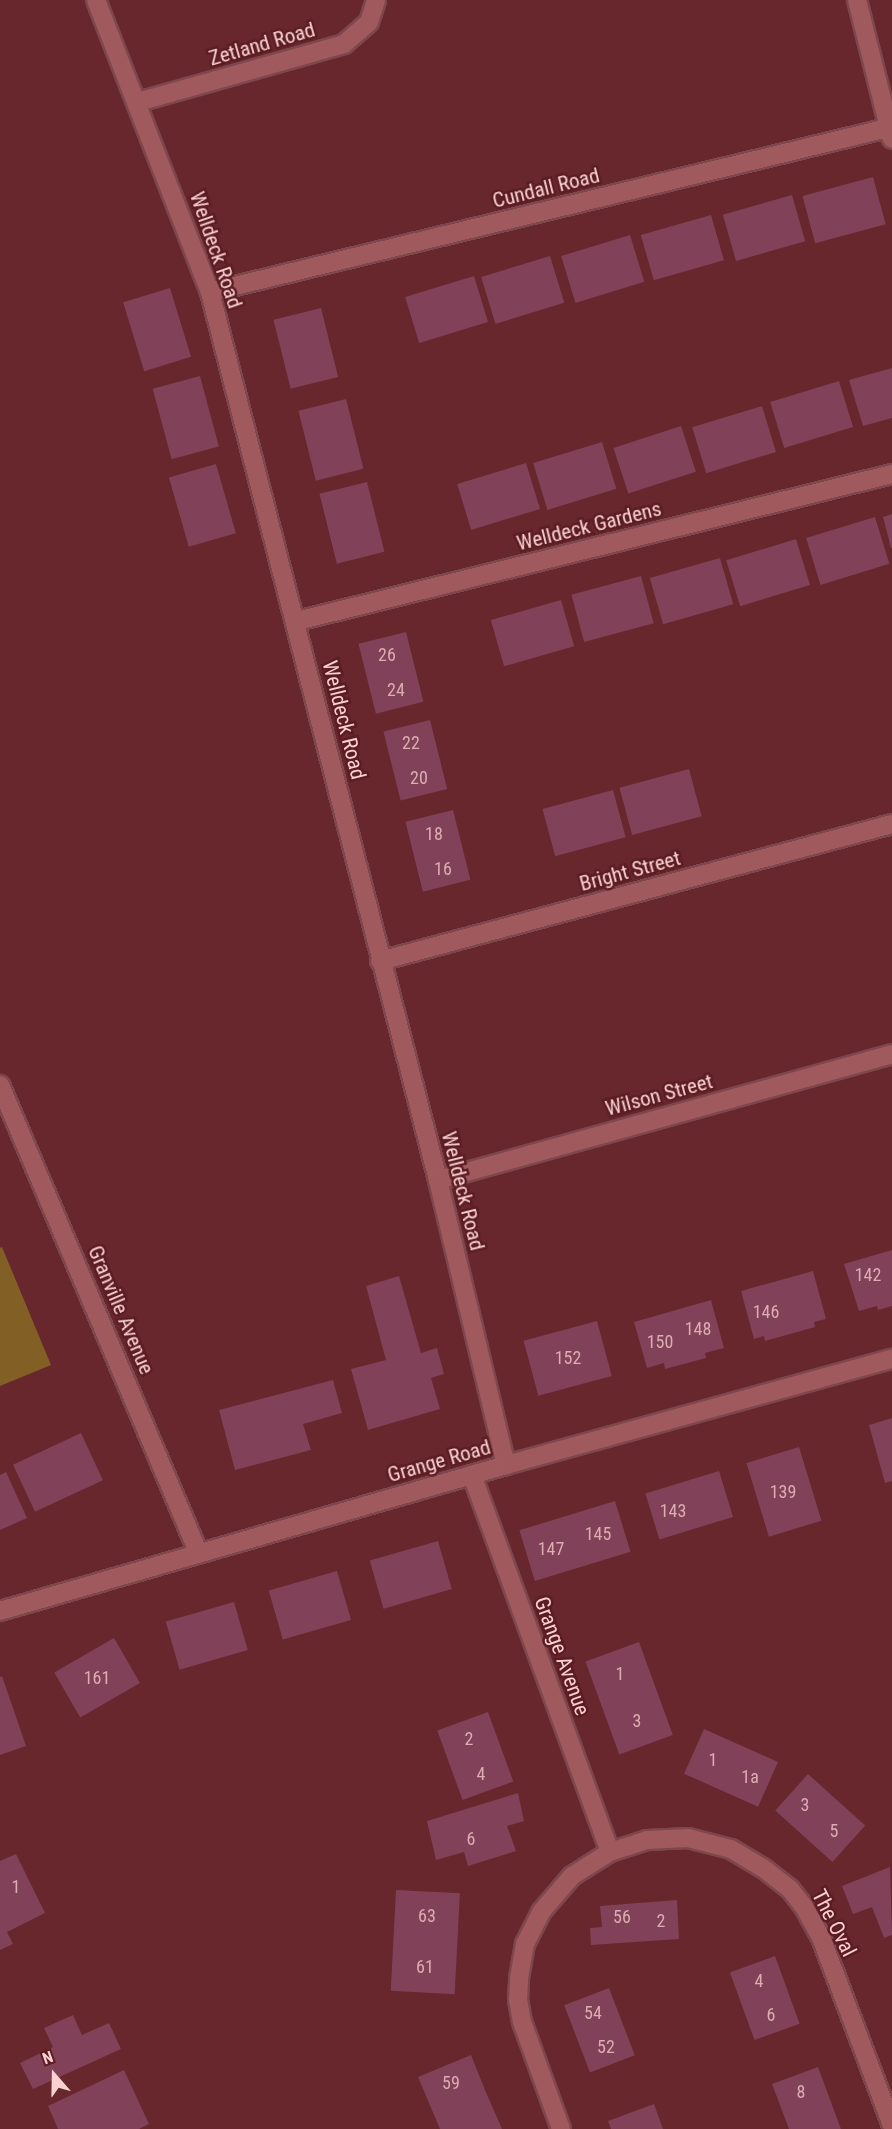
<!DOCTYPE html>
<style>
body{margin:0}
#map{position:relative;width:892px;height:2129px;overflow:hidden;background:#67272c;font-family:"Roboto Condensed",sans-serif}
div>[style]{position:absolute}
.green>*{inset:0;background:#826025}
.building>*{inset:0;background:#814158;transform-origin:0 0}
.roads{filter:drop-shadow(2px 0 #7e464d) drop-shadow(-2px 0 #7e464d) drop-shadow(0 2px #7e464d) drop-shadow(0 -2px #7e464d)}
.street>*{height:18px;margin:-9px;padding:0 9px;transform-origin:9px;border-radius:9px;background:#a05a5d}
.secondary>*{height:18px;margin:-9px;padding:0 9px;transform-origin:9px;border-radius:9px;background:#a05a5d}
span{translate:-50% -50%;white-space:nowrap;text-align:center;line-height:1.15;-webkit-text-stroke:5px #5b1c22;paint-order:stroke}
.number-label{font-size:18px;color:#dcadb3}
.number-label span{-webkit-text-stroke-width:0}
.street-label{font-size:21px;color:#fad1d1}
.north{position:absolute;left:24px;top:2045px;width:60px;height:60px;-webkit-text-stroke:4px #5b1c22;paint-order:stroke;rotate:340deg;font-size:16px;font-weight:700;line-height:24px;text-align:center;color:#fad1d1}
.north::after{content:'';display:block;margin:auto;width:21px;height:27px;background:#fad1d1;clip-path:polygon(50% 0,100% 100%,50% 72%,0 100%)}
</style>
<div id="map">
<div class="green">
<i style="clip-path:polygon(2px 1247px,51px 1365px,0 1386px,0 1248px)"></i>
</div>
<div class="building">
<i style="left:873px;top:177px;width:49px;height:73px;rotate:75deg"></i>
<i style="left:792px;top:195px;width:48px;height:72px;rotate:74deg"></i>
<i style="left:711px;top:215px;width:47px;height:73px;rotate:74deg"></i>
<i style="left:630px;top:235px;width:49px;height:72px;rotate:73deg"></i>
<i style="left:550px;top:256px;width:49px;height:72px;rotate:73deg"></i>
<i style="left:474px;top:276px;width:48px;height:72px;rotate:73deg"></i>
<i style="left:170px;top:288px;width:72px;height:49px;rotate:73deg"></i>
<i style="left:321px;top:308px;width:71px;height:49px;rotate:76deg"></i>
<i style="clip-path:polygon(892px 368px,892px 418px,863px 426px,849px 380px)"></i>
<i style="left:200px;top:376px;width:73px;height:49px;rotate:75deg"></i>
<i style="left:839px;top:381px;width:48px;height:72px;rotate:73deg"></i>
<i style="left:346px;top:399px;width:72px;height:49px;rotate:76deg"></i>
<i style="left:762px;top:406px;width:48px;height:73px;rotate:73deg"></i>
<i style="left:681px;top:426px;width:48px;height:71px;rotate:72deg"></i>
<i style="left:602px;top:442px;width:49px;height:72px;rotate:73deg"></i>
<i style="left:526px;top:463px;width:48px;height:72px;rotate:73deg"></i>
<i style="left:216px;top:464px;width:72px;height:49px;rotate:74deg"></i>
<i style="left:367px;top:482px;width:72px;height:49px;rotate:76deg"></i>
<i style="clip-path:polygon(892px 514px,892px 548px,891px 548px,883px 517px)"></i>
<i style="left:875px;top:517px;width:49px;height:72px;rotate:73deg"></i>
<i style="left:796px;top:539px;width:48px;height:73px;rotate:73deg"></i>
<i style="left:720px;top:558px;width:48px;height:73px;rotate:74deg"></i>
<i style="left:641px;top:576px;width:49px;height:72px;rotate:75deg"></i>
<i style="left:561px;top:600px;width:48px;height:73px;rotate:74deg"></i>
<i style="left:406px;top:632px;width:72px;height:49px;rotate:76deg"></i>
<i style="left:430px;top:720px;width:71px;height:48px;rotate:76deg"></i>
<i style="left:689px;top:769px;width:49px;height:72px;rotate:75deg"></i>
<i style="left:613px;top:790px;width:49px;height:73px;rotate:75deg"></i>
<i style="left:453px;top:810px;width:72px;height:49px;rotate:76deg"></i>
<i style="clip-path:polygon(892px 1250px,892px 1306px,878px 1310px,877px 1306px,859px 1311px,844px 1264px)"></i>
<i style="clip-path:polygon(813px 1271px,826px 1319px,814px 1322px,815px 1327px,765px 1341px,764px 1336px,754px 1339px,741px 1291px)"></i>
<i style="clip-path:polygon(399px 1276px,421px 1353px,437px 1348px,444px 1374px,431px 1378px,440px 1409px,368px 1430px,351px 1369px,386px 1360px,366px 1286px)"></i>
<i style="clip-path:polygon(711px 1300px,724px 1348px,705px 1353px,706px 1358px,665px 1369px,664px 1363px,647px 1368px,634px 1322px)"></i>
<i style="left:597px;top:1321px;width:57px;height:76px;rotate:75deg"></i>
<i style="clip-path:polygon(333px 1380px,342px 1413px,303px 1424px,311px 1450px,235px 1470px,219px 1410px)"></i>
<i style="clip-path:polygon(892px 1418px,892px 1481px,885px 1483px,869px 1425px)"></i>
<i style="left:81px;top:1433px;width:52px;height:75px;rotate:65deg"></i>
<i style="left:799px;top:1447px;width:77px;height:55px;rotate:73deg"></i>
<i style="left:719px;top:1471px;width:48px;height:77px;rotate:73deg"></i>
<i style="clip-path:polygon(6px 1472px,27px 1518px,0 1530px,0 1475px)"></i>
<i style="left:615px;top:1501px;width:53px;height:100px;rotate:73deg"></i>
<i style="left:438px;top:1541px;width:50px;height:71px;rotate:74deg"></i>
<i style="left:337px;top:1571px;width:51px;height:71px;rotate:74deg"></i>
<i style="left:234px;top:1602px;width:50px;height:71px;rotate:74deg"></i>
<i style="left:114px;top:1638px;width:52px;height:69px;rotate:60deg"></i>
<i style="left:639px;top:1642px;width:99px;height:57px;rotate:70deg"></i>
<i style="clip-path:polygon(2px 1676px,26px 1746px,0 1755px,0 1677px)"></i>
<i style="left:488px;top:1712px;width:74px;height:54px;rotate:70deg"></i>
<i style="left:704px;top:1729px;width:81px;height:49px;rotate:24deg"></i>
<i style="left:808px;top:1774px;width:77px;height:49px;rotate:42deg"></i>
<i style="clip-path:polygon(518px 1793px,524px 1821px,507px 1826px,516px 1851px,468px 1866px,464px 1852px,436px 1860px,427px 1821px)"></i>
<i style="clip-path:polygon(16px 1854px,45px 1913px,7px 1932px,13px 1944px,0 1950px,0 1861px)"></i>
<i style="clip-path:polygon(890px 1867px,892px 1935px,884px 1938px,872px 1907px,853px 1914px,842px 1886px)"></i>
<i style="left:396px;top:1890px;width:64px;height:101px;rotate:3deg"></i>
<i style="clip-path:polygon(677px 1900px,679px 1939px,591px 1945px,590px 1928px,602px 1927px,600px 1906px)"></i>
<i style="left:775px;top:1956px;width:72px;height:48px;rotate:70deg"></i>
<i style="left:609px;top:1988px;width:72px;height:48px;rotate:69deg"></i>
<i style="clip-path:polygon(73px 2015px,82px 2035px,109px 2023px,121px 2049px,33px 2089px,20px 2063px,53px 2047px,44px 2028px)"></i>
<i style="clip-path:polygon(471px 2055px,485px 2090px,502px 2129px,440px 2129px,418px 2077px)"></i>
<i style="clip-path:polygon(818px 2067px,841px 2129px,789px 2129px,772px 2084px)"></i>
<i style="clip-path:polygon(124px 2070px,149px 2124px,139px 2129px,58px 2129px,48px 2106px)"></i>
<i style="clip-path:polygon(654px 2104px,663px 2129px,611px 2129px,608px 2121px)"></i>
</div>
<div class="roads">
<div class="street">
<i style="left:96px;top:0;width:313px;rotate:68.7deg"></i>
<i style="left:210px;top:292px;width:917px;rotate:75.6deg"></i>
<i style="left:438px;top:1180px;width:293px;rotate:76.6deg"></i>
<i style="left:857px;top:0;width:143px;rotate:75.9deg"></i>
<i style="left:138px;top:102px;width:214px;rotate:-15.7deg"></i>
<i style="left:344px;top:44px;width:33px;rotate:-41deg"></i>
<i style="left:369px;top:22px;width:23px;rotate:-72deg"></i>
<i style="left:210px;top:292px;width:702px;rotate:-13.6deg"></i>
<i style="left:297px;top:621px;width:613px;rotate:-13.88deg"></i>
<i style="left:380px;top:961px;width:530px;rotate:-14.98deg"></i>
<i style="left:0;top:1085px;width:509px;rotate:67.01deg"></i>
<i style="left:438px;top:1180px;width:471px;rotate:-15.5deg"></i>
<i style="left:472px;top:1475px;width:401px;rotate:69.9deg"></i>
<i style="left:561px;top:2129px;width:114px;rotate:-110deg"></i>
<i style="left:522px;top:2022px;width:22px;rotate:-100deg"></i>
<i style="left:518px;top:2000px;width:22px;rotate:-87deg"></i>
<i style="left:519px;top:1978px;width:35px;rotate:-80deg"></i>
<i style="left:525px;top:1944px;width:36px;rotate:-63deg"></i>
<i style="left:541px;top:1912px;width:48px;rotate:-49.3deg"></i>
<i style="left:572px;top:1876px;width:45px;rotate:-32.3deg"></i>
<i style="left:610px;top:1852px;width:39px;rotate:-18deg"></i>
<i style="left:647px;top:1840px;width:41px;rotate:-2.8deg"></i>
<i style="left:688px;top:1838px;width:44px;rotate:14.3deg"></i>
<i style="left:731px;top:1849px;width:37px;rotate:31deg"></i>
<i style="left:763px;top:1868px;width:34px;rotate:38deg"></i>
<i style="left:790px;top:1889px;width:23px;rotate:52deg"></i>
<i style="left:804px;top:1907px;width:38px;rotate:61deg"></i>
<i style="left:822px;top:1940px;width:198px;rotate:69.3deg"></i>
</div>
<div class="secondary">
<i style="left:0;top:1611px;width:527px;rotate:-16.09deg"></i>
<i style="left:506px;top:1465px;width:400px;rotate:-15.4deg"></i>
</div>
</div>
<div class="number-label">
<span style="left:387px;top:655px">26</span>
<span style="left:396px;top:690px">24</span>
<span style="left:411px;top:743px">22</span>
<span style="left:419px;top:778px">20</span>
<span style="left:434px;top:834px">18</span>
<span style="left:443px;top:869px">16</span>
<span style="left:868px;top:1275px">142</span>
<span style="left:766px;top:1312px">146</span>
<span style="left:698px;top:1329px">148</span>
<span style="left:660px;top:1342px">150</span>
<span style="left:568px;top:1358px">152</span>
<span style="left:783px;top:1492px">139</span>
<span style="left:673px;top:1511px">143</span>
<span style="left:598px;top:1534px">145</span>
<span style="left:551px;top:1549px">147</span>
<span style="left:620px;top:1674px">1</span>
<span style="left:97px;top:1678px">161</span>
<span style="left:637px;top:1721px">3</span>
<span style="left:469px;top:1739px">2</span>
<span style="left:713px;top:1760px">1</span>
<span style="left:481px;top:1774px">4</span>
<span style="left:750px;top:1777px">1a</span>
<span style="left:805px;top:1805px">3</span>
<span style="left:834px;top:1831px">5</span>
<span style="left:471px;top:1839px">6</span>
<span style="left:16px;top:1887px">1</span>
<span style="left:427px;top:1916px">63</span>
<span style="left:622px;top:1917px">56</span>
<span style="left:661px;top:1921px">2</span>
<span style="left:425px;top:1967px">61</span>
<span style="left:759px;top:1981px">4</span>
<span style="left:593px;top:2013px">54</span>
<span style="left:771px;top:2015px">6</span>
<span style="left:606px;top:2047px">52</span>
<span style="left:451px;top:2083px">59</span>
<span style="left:801px;top:2092px">8</span>
</div>
<div class="street-label">
<span style="left:262px;top:44px;rotate:-16deg">Zetland Road</span>
<span style="left:546px;top:188px;rotate:-14deg">Cundall Road</span>
<span style="left:216px;top:250px;rotate:71deg">Welldeck Road</span>
<span style="left:589px;top:526px;rotate:-14deg">Welldeck Gardens</span>
<span style="left:344px;top:720px;rotate:76deg">Welldeck Road</span>
<span style="left:630px;top:871px;rotate:-15deg">Bright Street</span>
<span style="left:659px;top:1095px;rotate:-15deg">Wilson Street</span>
<span style="left:463px;top:1191px;rotate:76deg">Welldeck Road</span>
<span style="left:121px;top:1310px;rotate:67deg">Granville Avenue</span>
<span style="left:439px;top:1461px;rotate:-16deg">Grange Road</span>
<span style="left:562px;top:1656px;rotate:70deg">Grange Avenue</span>
<span style="left:834px;top:1923px;rotate:63deg">The Oval</span>
</div>
<div class="north">N</div>
</div>
